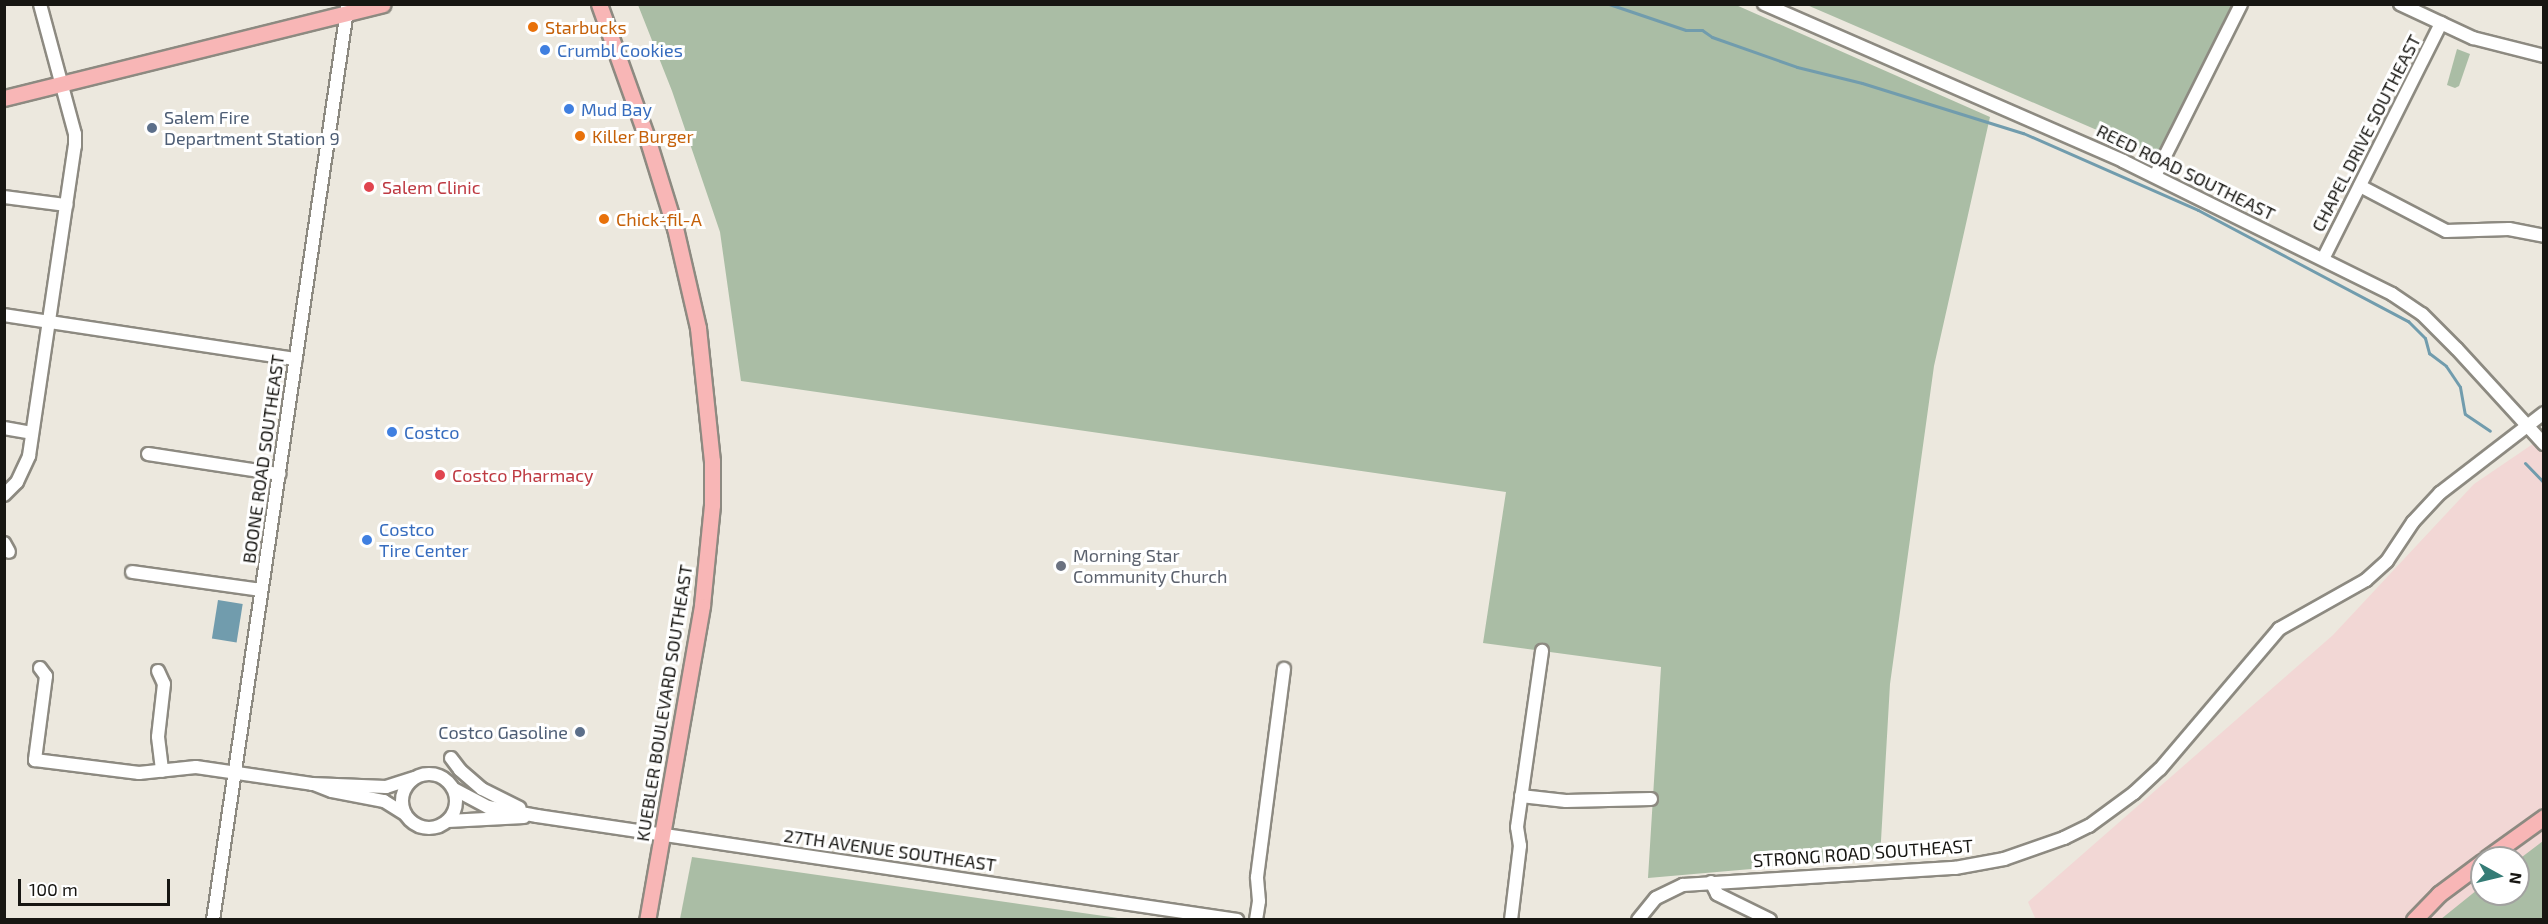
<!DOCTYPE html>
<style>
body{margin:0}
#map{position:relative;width:2548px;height:924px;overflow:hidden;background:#ece8de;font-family:"Exo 2",sans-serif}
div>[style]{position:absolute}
.industrial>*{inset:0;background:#f2d7d5}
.green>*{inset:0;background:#aabda5}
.water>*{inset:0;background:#719cad;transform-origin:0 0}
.stream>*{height:3px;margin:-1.5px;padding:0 1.5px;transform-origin:1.5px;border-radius:1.5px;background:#719cad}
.roads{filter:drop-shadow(2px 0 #8d8a81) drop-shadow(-2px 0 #8d8a81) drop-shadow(0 2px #8d8a81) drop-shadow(0 -2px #8d8a81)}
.minor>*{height:12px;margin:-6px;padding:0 6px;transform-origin:6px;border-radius:6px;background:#fff}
.minor>.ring{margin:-6px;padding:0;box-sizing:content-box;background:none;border:12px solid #fff;border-radius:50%}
.major>*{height:15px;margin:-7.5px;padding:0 7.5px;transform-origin:7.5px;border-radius:7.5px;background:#f8b6b6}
.dots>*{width:16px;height:16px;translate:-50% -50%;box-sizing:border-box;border:3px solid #fff;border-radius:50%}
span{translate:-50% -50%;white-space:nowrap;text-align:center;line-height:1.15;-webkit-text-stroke:6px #fff;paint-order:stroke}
.food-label{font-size:18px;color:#c56008}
.left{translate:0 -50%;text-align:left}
.shop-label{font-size:18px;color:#366cbe}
.service-label{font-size:18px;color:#4e5e75}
.right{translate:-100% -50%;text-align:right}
.street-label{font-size:18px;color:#171612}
.health-label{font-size:18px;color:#be3a42}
.worship-label{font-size:18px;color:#5b616d}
.frame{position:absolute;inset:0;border:6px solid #171612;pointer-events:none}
.north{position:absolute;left:2470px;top:846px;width:60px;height:60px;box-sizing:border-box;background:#fff;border:2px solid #a2a2a0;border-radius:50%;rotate:98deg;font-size:16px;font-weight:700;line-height:24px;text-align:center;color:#171612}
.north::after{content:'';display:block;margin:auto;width:21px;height:27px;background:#357c76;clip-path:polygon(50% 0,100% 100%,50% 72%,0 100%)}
.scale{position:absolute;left:18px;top:879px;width:152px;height:27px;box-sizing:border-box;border:3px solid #171612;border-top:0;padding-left:8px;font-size:18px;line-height:21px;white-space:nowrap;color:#171612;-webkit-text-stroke:4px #fff;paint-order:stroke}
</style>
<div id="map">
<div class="industrial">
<i style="clip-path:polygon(evenodd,2543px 437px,2543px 919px,2036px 920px,2028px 902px,2333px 635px,2474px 484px,2543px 437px,2482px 858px,2518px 858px,2518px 894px,2482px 894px,2482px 858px)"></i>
</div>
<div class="green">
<i style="clip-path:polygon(638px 5px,1736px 5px,1990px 117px,1934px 366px,1890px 684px,1880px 858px,1648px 878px,1661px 667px,1483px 643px,1506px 492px,741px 381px,720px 232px,672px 91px)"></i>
<i style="clip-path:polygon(1807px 5px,2239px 5px,2157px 156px)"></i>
<i style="clip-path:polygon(2457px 49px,2470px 54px,2459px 86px,2455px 88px,2447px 85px)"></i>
<i style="clip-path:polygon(2543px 841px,2543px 919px,2441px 919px,2482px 886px,2482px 894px,2518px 894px,2518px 860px)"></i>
<i style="clip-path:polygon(692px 857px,1125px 919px,680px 919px)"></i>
</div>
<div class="water">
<i style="left:218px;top:600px;width:25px;height:39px;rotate:9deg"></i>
</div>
<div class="stream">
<i style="left:1609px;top:4px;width:81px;rotate:18.7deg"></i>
<i style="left:1686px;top:30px;width:16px"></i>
<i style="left:1702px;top:30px;width:12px;rotate:35deg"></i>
<i style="left:1712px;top:37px;width:90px;rotate:19.4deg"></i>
<i style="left:1797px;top:67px;width:67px;rotate:13.8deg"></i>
<i style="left:1862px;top:83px;width:169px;rotate:17.3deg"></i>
<i style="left:2023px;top:133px;width:191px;rotate:23.7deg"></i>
<i style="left:2198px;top:210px;width:238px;rotate:27.9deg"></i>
<i style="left:2408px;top:321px;width:24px;rotate:45deg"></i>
<i style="left:2425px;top:338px;width:16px;rotate:75deg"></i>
<i style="left:2429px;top:353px;width:21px;rotate:37deg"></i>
<i style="left:2446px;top:366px;width:25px;rotate:56deg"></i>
<i style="left:2460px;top:387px;width:27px;rotate:80deg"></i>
<i style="left:2465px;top:414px;width:30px;rotate:34deg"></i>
<i style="left:2525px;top:463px;width:28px;rotate:46deg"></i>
</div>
<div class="roads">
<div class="minor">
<i style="left:1764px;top:4px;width:392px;rotate:23.6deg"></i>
<i style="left:2123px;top:161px;width:300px;rotate:26.3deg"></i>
<i style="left:2392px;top:294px;width:36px;rotate:34deg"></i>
<i style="left:2422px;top:314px;width:49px;rotate:45deg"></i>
<i style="left:2457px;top:349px;width:129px;rotate:47.5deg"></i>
<i style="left:2400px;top:4px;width:81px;rotate:25deg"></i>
<i style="left:2473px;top:38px;width:73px;rotate:14.2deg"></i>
<i style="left:2155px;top:176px;width:192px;rotate:-63.4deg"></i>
<i style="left:2360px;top:186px;width:97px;rotate:27.6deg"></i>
<i style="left:2446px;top:231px;width:63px;rotate:-1.8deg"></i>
<i style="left:2509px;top:229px;width:36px;rotate:11deg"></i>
<i style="left:4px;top:197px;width:63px;rotate:7.4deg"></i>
<i style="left:2323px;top:259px;width:264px;rotate:-63.4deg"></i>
<i style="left:4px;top:315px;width:295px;rotate:8.6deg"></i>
<i style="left:4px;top:428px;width:28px;rotate:10deg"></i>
<i style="left:148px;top:454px;width:133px;rotate:8.7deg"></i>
<i style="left:4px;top:495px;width:18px;rotate:-45deg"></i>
<i style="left:17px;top:482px;width:29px;rotate:-65deg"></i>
<i style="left:29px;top:456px;width:313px;rotate:-81.6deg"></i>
<i style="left:75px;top:146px;width:12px;rotate:-90deg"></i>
<i style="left:75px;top:134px;width:135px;rotate:-105.1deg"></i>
<i style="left:4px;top:543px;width:10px;rotate:61deg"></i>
<i style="left:132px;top:572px;width:130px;rotate:7.9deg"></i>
<i style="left:40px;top:668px;width:10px;rotate:53deg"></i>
<i style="left:46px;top:676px;width:85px;rotate:97.5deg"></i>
<i style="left:35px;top:760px;width:105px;rotate:7.1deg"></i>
<i style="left:139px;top:773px;width:57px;rotate:-6deg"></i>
<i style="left:196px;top:767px;width:117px;rotate:8.3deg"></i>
<i style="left:312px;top:784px;width:74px;rotate:2.3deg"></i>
<i style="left:386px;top:787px;width:28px;rotate:-18deg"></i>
<i style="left:158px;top:671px;width:14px;rotate:65deg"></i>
<i style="left:164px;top:684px;width:53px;rotate:96.5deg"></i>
<i style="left:158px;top:737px;width:34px;rotate:83deg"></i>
<i style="left:451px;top:758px;width:15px;rotate:53deg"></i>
<i style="left:460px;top:770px;width:29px;rotate:41deg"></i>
<i style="left:482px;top:789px;width:42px;rotate:26.6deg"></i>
<i class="ring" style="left:402px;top:774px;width:42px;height:42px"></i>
<i style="left:316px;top:785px;width:17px;rotate:21deg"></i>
<i style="left:332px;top:791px;width:53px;rotate:10.9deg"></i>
<i style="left:384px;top:801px;width:25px;rotate:32deg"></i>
<i style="left:454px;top:789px;width:38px;rotate:28deg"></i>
<i style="left:488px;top:807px;width:50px;rotate:10.4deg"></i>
<i style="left:537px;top:816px;width:708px;rotate:8.45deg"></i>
<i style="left:1521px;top:796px;width:45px;rotate:6.3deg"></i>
<i style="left:1566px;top:801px;width:85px;rotate:-1.3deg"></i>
<i style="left:448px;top:821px;width:76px;rotate:-3deg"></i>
<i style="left:1711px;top:882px;width:13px;rotate:63deg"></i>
<i style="left:1717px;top:894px;width:59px;rotate:26.1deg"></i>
<i style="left:213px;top:920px;width:926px;rotate:-81.62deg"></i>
<i style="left:1256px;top:920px;width:19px;rotate:-81deg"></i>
<i style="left:1259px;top:901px;width:24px;rotate:-95deg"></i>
<i style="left:1257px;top:877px;width:210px;rotate:-82.6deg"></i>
<i style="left:1511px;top:920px;width:75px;rotate:-83.1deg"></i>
<i style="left:1520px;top:846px;width:19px;rotate:-99deg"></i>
<i style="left:1517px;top:827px;width:178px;rotate:-81.9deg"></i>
<i style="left:1638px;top:920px;width:28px;rotate:-51deg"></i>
<i style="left:1656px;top:898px;width:30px;rotate:-26deg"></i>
<i style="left:1683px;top:885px;width:273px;rotate:-3.6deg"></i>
<i style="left:1955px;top:868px;width:50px;rotate:-10.4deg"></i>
<i style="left:2004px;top:859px;width:64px;rotate:-19.3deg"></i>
<i style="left:2064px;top:838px;width:28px;rotate:-26deg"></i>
<i style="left:2089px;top:826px;width:56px;rotate:-36.3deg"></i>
<i style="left:2134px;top:793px;width:35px;rotate:-43deg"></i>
<i style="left:2160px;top:769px;width:184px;rotate:-49.6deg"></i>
<i style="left:2279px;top:629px;width:100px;rotate:-29.4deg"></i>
<i style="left:2366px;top:580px;width:28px;rotate:-42deg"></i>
<i style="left:2387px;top:561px;width:47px;rotate:-56.3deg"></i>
<i style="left:2413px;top:522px;width:40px;rotate:-47deg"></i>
<i style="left:2440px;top:493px;width:131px;rotate:-37.6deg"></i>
</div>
<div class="major">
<i style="left:599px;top:4px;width:145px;rotate:70.3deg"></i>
<i style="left:648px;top:141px;width:91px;rotate:72.8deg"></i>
<i style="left:675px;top:228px;width:103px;rotate:77deg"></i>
<i style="left:698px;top:328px;width:134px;rotate:84deg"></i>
<i style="left:712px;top:461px;width:44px;rotate:90deg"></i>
<i style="left:712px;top:505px;width:101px;rotate:95.7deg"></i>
<i style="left:702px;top:606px;width:319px;rotate:99.9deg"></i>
<i style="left:4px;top:98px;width:390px;rotate:-13.9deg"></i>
<i style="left:2487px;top:858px;width:70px;rotate:-35.7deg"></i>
<i style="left:2414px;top:920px;width:36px;rotate:-46deg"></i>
<i style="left:2439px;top:894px;width:54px;rotate:-36.7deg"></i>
</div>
</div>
<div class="dots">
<i style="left:533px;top:27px;background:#e8710a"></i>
<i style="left:545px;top:50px;background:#3f7fe0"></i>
<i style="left:569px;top:109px;background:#3f7fe0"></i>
<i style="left:152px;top:128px;background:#5c6f8a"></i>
<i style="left:580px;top:136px;background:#e8710a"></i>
<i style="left:369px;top:187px;background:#e0444e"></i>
<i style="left:604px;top:219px;background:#e8710a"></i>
<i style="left:392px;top:432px;background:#3f7fe0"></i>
<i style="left:440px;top:475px;background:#e0444e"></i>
<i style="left:367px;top:540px;background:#3f7fe0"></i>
<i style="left:1061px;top:566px;background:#6b7280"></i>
<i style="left:580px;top:732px;background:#5c6f8a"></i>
</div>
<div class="food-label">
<span class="left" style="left:545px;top:27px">Starbucks</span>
<span class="left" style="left:592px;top:136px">Killer Burger</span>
<span class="left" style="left:616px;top:219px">Chick-fil-A</span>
</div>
<div class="shop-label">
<span class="left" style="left:557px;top:50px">Crumbl Cookies</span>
<span class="left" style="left:581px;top:109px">Mud Bay</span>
<span class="left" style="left:404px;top:432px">Costco</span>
<span class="left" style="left:379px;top:540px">Costco<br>Tire Center</span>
</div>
<div class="service-label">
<span class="left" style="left:164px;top:128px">Salem Fire<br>Department Station 9</span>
<span class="right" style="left:568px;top:732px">Costco Gasoline</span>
</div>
<div class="street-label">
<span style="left:2366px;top:133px;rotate:-63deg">CHAPEL DRIVE SOUTHEAST</span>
<span style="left:2186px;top:172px;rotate:26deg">REED ROAD SOUTHEAST</span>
<span style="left:263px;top:459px;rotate:-82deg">BOONE ROAD SOUTHEAST</span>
<span style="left:664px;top:703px;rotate:-81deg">KUEBLER BOULEVARD SOUTHEAST</span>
<span style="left:890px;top:850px;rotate:8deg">27TH AVENUE SOUTHEAST</span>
<span style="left:1863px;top:853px;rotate:-4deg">STRONG ROAD SOUTHEAST</span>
</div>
<div class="health-label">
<span class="left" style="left:382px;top:187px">Salem Clinic</span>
<span class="left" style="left:452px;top:475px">Costco Pharmacy</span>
</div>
<div class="worship-label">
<span class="left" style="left:1073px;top:566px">Morning Star<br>Community Church</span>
</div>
<div class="frame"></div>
<div class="north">N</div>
<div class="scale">100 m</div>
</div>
